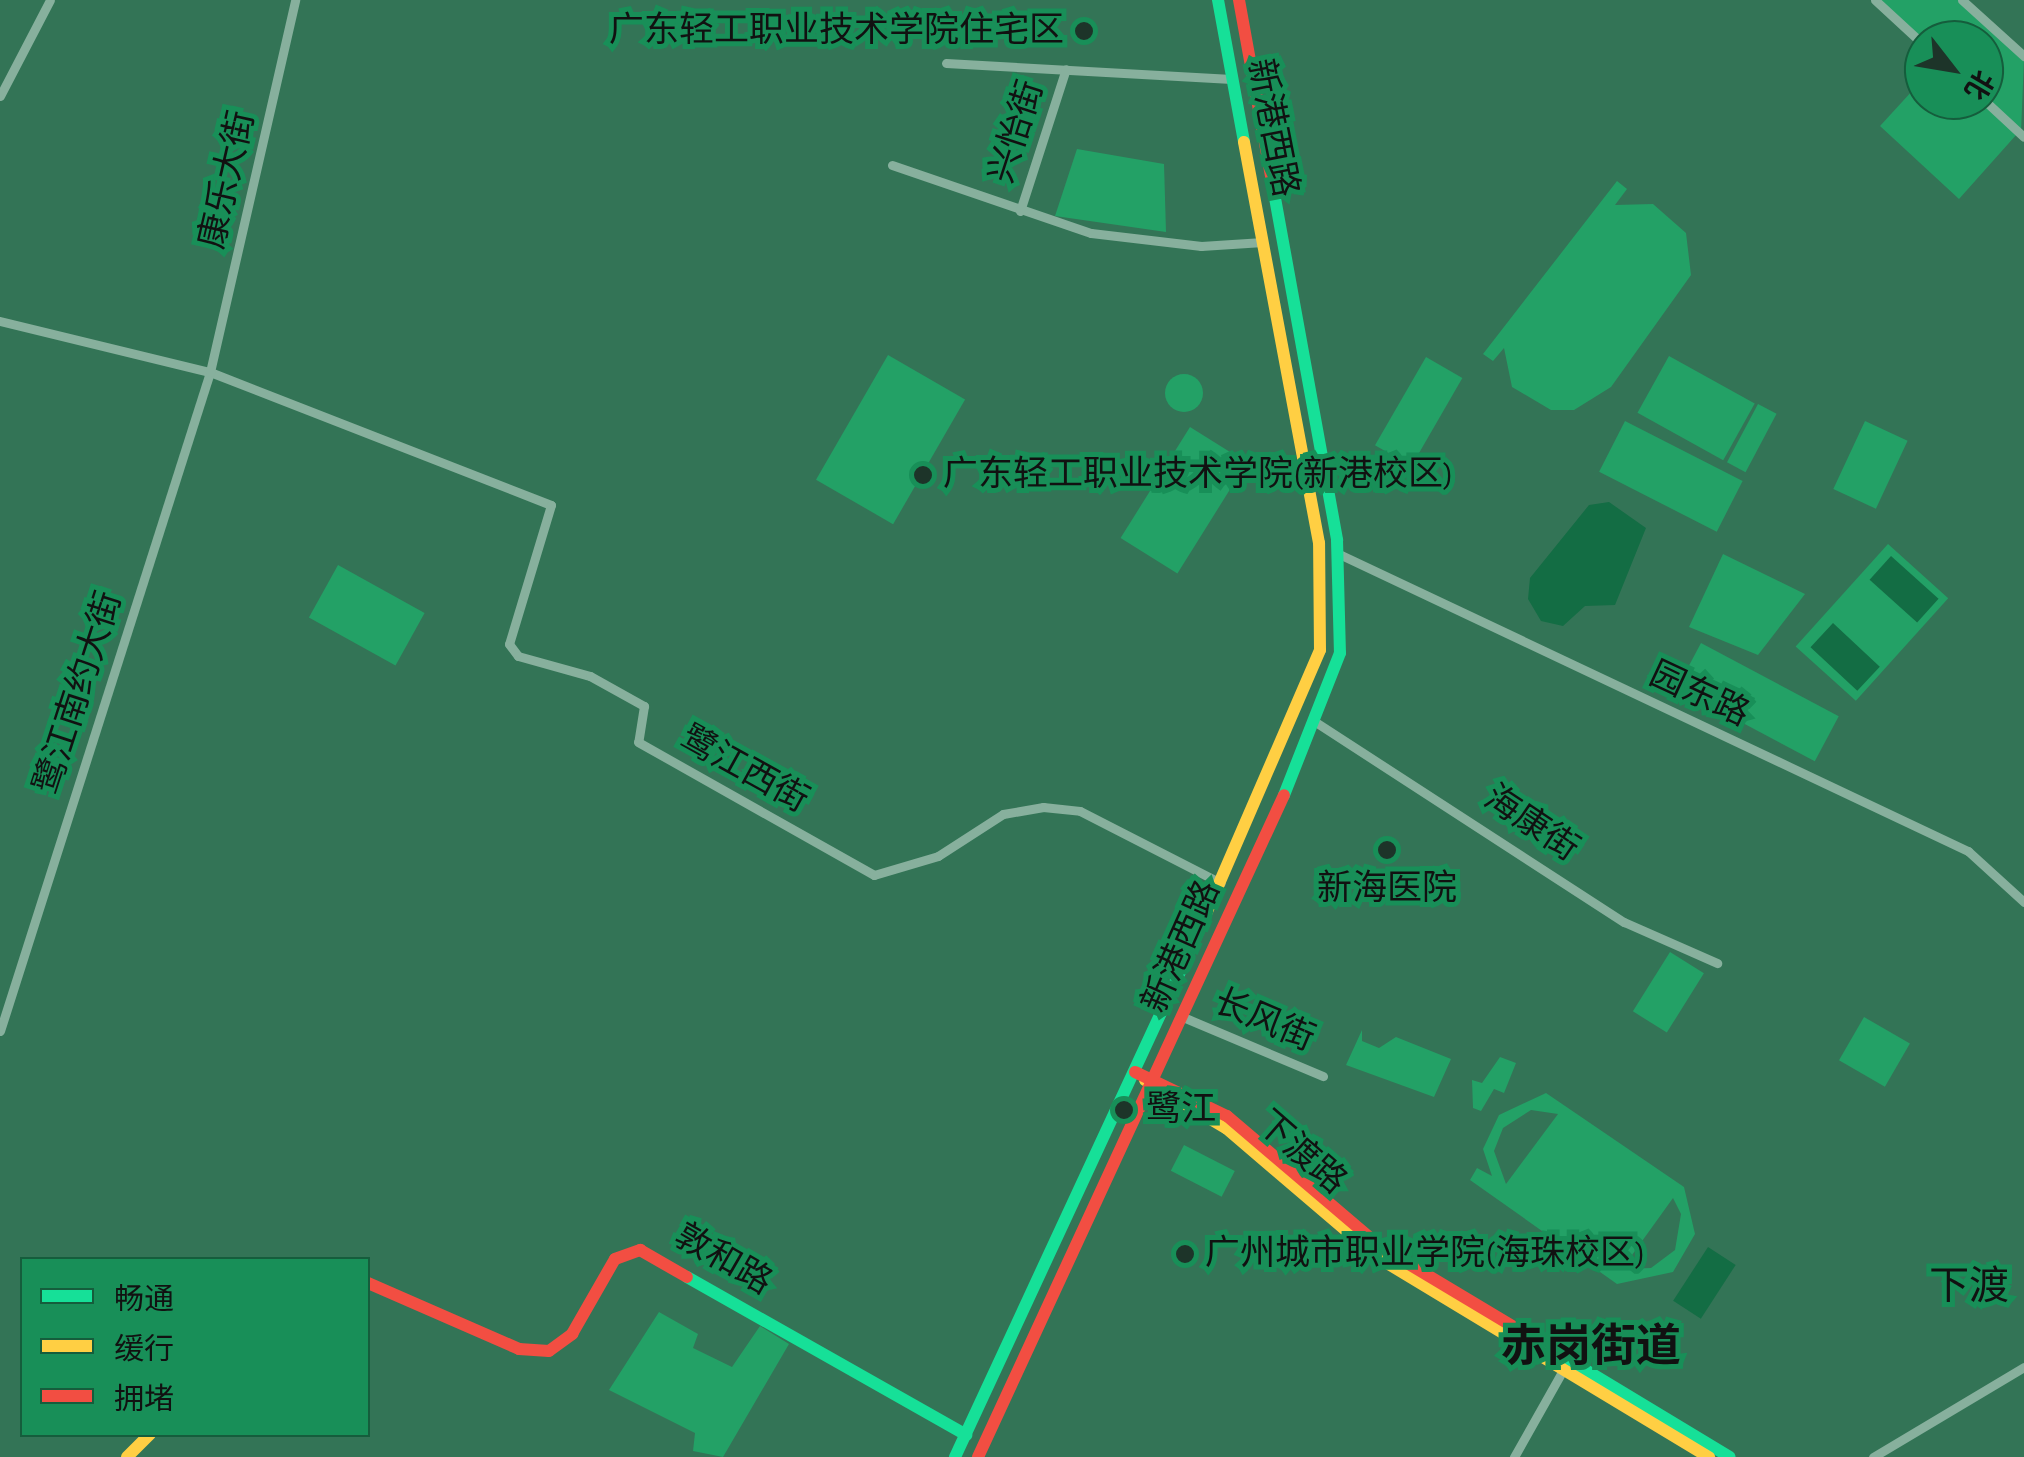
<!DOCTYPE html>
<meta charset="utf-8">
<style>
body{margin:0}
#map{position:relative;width:2024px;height:1457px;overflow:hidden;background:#337456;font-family:"Alegreya Sans","Noto Sans SC",sans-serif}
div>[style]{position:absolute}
.green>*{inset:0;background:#23a166;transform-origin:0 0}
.round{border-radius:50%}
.water>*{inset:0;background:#136d44;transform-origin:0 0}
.street>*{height:9px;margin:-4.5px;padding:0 4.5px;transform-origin:4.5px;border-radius:4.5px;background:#87b09d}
.fast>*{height:12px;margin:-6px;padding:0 6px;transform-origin:6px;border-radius:6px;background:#16e098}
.slow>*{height:12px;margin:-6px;padding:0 6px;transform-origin:6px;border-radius:6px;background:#ffcf43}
.jam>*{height:12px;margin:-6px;padding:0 6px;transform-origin:6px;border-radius:6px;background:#f24e42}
.dots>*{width:28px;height:28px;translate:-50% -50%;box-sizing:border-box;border:5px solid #188f58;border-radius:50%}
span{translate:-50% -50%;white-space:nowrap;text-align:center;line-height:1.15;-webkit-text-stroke:10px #188f58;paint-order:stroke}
.poi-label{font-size:35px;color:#111}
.right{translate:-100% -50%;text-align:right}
.left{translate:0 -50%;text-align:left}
.street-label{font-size:35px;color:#111}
.quarter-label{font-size:40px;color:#111}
.district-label{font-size:45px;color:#111;font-weight:700}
.legend{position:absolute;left:20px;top:1257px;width:350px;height:180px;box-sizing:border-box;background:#188f58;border:2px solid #155d3c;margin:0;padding:12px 18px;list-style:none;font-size:30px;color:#111}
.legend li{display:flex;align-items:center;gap:20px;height:50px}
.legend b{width:50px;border:2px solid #155d3c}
.north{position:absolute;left:1904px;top:20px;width:100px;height:100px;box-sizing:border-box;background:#188f58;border:2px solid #155d3c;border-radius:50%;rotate:121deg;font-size:28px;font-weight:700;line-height:40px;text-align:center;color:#111}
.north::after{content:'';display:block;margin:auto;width:35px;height:45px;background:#1d3429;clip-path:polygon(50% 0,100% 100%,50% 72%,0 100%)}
</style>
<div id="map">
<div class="green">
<i style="clip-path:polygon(1878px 0,1958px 0,2024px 59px,2021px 132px,1984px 98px,1984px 40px,1924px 40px)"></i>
<i style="clip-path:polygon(1924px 78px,1924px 100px,1979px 100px,2017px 134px,1959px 199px,1880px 126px)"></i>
<i style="clip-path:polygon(1077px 149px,1164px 164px,1166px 232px,1055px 216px)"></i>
<i style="clip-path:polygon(1617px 181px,1627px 189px,1615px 205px,1653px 204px,1686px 233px,1691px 275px,1611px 387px,1574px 410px,1551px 410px,1512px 387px,1504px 348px,1493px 361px,1483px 354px)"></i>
<i style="left:888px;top:355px;width:89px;height:144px;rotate:30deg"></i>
<i style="left:1669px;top:356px;width:98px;height:65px;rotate:29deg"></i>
<i style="left:1426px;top:357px;width:42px;height:102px;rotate:30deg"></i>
<i class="round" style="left:1165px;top:374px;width:38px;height:38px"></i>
<i style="left:1758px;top:404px;width:21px;height:66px;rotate:28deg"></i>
<i style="left:1625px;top:421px;width:132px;height:57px;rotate:27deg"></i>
<i style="left:1865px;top:421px;width:47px;height:75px;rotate:25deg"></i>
<i style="left:1190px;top:427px;width:67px;height:131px;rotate:32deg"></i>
<i style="left:1888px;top:544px;width:81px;height:138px;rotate:42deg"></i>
<i style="clip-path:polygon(1723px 554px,1805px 594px,1758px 655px,1689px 627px)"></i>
<i style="left:338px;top:565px;width:99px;height:60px;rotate:29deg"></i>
<i style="left:1701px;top:643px;width:156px;height:51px;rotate:28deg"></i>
<i style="left:1670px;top:952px;width:40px;height:70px;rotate:32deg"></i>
<i style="left:1864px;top:1017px;width:53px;height:50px;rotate:30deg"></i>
<i style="clip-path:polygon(1362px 1030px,1362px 1041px,1379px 1048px,1396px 1037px,1451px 1059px,1434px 1097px,1346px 1065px)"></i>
<i style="clip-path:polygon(1500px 1057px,1516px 1063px,1504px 1093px,1494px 1089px,1481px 1111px,1473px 1108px,1472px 1080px,1482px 1083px)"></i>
<i style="clip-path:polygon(evenodd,1546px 1093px,1684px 1187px,1695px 1234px,1673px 1272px,1617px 1284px,1470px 1180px,1477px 1168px,1492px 1176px,1483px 1149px,1499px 1115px,1546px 1093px,1531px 1110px,1558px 1114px,1506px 1184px,1494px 1151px,1503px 1128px,1531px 1110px,1546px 1093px,1673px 1198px,1681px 1214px,1675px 1250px,1651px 1268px,1622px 1269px,1673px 1198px)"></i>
<i style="left:1184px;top:1145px;width:57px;height:29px;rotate:27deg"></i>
<i style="clip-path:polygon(659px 1312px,698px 1334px,693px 1348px,732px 1367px,760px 1326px,789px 1344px,723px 1457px,693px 1451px,695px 1433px,609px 1390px)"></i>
</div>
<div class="water">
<i style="clip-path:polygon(1609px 502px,1646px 528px,1615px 605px,1585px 606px,1563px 626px,1541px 621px,1528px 599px,1530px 578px,1589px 505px)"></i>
<i style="left:1891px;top:556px;width:64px;height:32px;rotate:42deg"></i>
<i style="left:1833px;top:623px;width:64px;height:33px;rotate:43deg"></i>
<i style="left:1708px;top:1247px;width:33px;height:64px;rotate:33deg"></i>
</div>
<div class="street">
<i style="left:1875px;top:0;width:67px;rotate:42.6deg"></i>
<i style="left:1962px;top:0;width:84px;rotate:42.1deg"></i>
<i style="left:946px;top:63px;width:286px;rotate:3.2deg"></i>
<i style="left:0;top:96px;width:108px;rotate:-62.5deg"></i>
<i style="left:1984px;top:100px;width:54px;rotate:42.8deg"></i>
<i style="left:892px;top:165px;width:210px;rotate:18.9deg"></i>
<i style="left:1091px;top:233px;width:111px;rotate:6.7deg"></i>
<i style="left:1201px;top:246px;width:62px;rotate:-3.7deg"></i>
<i style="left:1020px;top:211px;width:149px;rotate:-72.1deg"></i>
<i style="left:0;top:321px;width:216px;rotate:13.7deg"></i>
<i style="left:210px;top:372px;width:366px;rotate:21.3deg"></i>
<i style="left:551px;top:505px;width:145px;rotate:106.8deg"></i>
<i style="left:509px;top:644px;width:15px;rotate:53deg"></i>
<i style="left:518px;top:656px;width:75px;rotate:15.5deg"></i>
<i style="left:590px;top:676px;width:62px;rotate:29.1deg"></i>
<i style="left:644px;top:706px;width:36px;rotate:99deg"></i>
<i style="left:638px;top:742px;width:271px;rotate:29.4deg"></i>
<i style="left:874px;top:875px;width:67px;rotate:-16.5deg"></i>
<i style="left:938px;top:856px;width:77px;rotate:-32.9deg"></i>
<i style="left:1003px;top:814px;width:41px;rotate:-9.9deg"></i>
<i style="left:1043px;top:807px;width:37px;rotate:6deg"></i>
<i style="left:1080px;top:811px;width:158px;rotate:27.1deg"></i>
<i style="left:1339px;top:554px;width:696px;rotate:25.28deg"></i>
<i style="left:1968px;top:851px;width:76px;rotate:42.3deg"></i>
<i style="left:1317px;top:723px;width:366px;rotate:33deg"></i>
<i style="left:1624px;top:922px;width:102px;rotate:23.8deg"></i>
<i style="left:1183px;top:1017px;width:152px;rotate:22.9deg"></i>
<i style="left:0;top:1031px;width:692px;rotate:-72.32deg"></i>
<i style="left:210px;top:372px;width:382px;rotate:-77.1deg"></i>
<i style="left:1514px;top:1457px;width:100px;rotate:-60.6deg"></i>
<i style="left:1873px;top:1457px;width:176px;rotate:-30.8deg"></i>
</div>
<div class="fast">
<i style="left:1218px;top:0;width:144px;rotate:79.6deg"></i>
<i style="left:1273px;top:187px;width:359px;rotate:79.7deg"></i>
<i style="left:1337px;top:540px;width:113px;rotate:88.5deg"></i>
<i style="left:1340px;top:653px;width:153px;rotate:111.5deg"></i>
<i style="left:687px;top:1277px;width:321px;rotate:29.5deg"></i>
<i style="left:1554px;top:1351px;width:205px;rotate:31.1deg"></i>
<i style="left:955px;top:1457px;width:563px;rotate:-65.12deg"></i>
</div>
<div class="slow">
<i style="left:1192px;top:946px;width:322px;rotate:-66.6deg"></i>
<i style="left:1320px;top:650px;width:107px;rotate:-90.5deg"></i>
<i style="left:1319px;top:543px;width:408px;rotate:-100.6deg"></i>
<i style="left:1145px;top:1080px;width:94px;rotate:30.7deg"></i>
<i style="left:1226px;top:1128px;width:199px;rotate:40.5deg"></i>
<i style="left:1377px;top:1257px;width:388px;rotate:31.1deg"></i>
<i style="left:127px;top:1457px;width:33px;rotate:-45deg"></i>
</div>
<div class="jam">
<i style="left:1239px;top:0;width:190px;rotate:79.7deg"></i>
<i style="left:1135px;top:1072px;width:102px;rotate:25.6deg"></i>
<i style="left:1227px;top:1116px;width:204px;rotate:40.4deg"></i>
<i style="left:1382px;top:1248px;width:200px;rotate:30.9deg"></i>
<i style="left:368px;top:1283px;width:165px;rotate:23.6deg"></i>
<i style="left:519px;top:1349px;width:30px;rotate:4deg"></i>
<i style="left:549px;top:1351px;width:29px;rotate:-36deg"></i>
<i style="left:572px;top:1334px;width:86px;rotate:-60.2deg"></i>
<i style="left:615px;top:1259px;width:27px;rotate:-20deg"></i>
<i style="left:640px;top:1250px;width:54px;rotate:29.9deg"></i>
<i style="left:978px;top:1457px;width:729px;rotate:-65.19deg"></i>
</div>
<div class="dots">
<i style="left:1084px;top:31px;background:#1d3429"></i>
<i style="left:923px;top:475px;background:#1d3429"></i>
<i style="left:1387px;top:850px;background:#1d3429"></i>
<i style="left:1124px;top:1110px;background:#1d3429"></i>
<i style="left:1185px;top:1254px;background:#1d3429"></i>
</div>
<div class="poi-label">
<span class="right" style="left:1064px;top:31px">广东轻工职业技术学院住宅区</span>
<span class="left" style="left:943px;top:475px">广东轻工职业技术学院(新港校区)</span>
<span style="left:1387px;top:889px">新海医院</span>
<span class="left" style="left:1146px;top:1110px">鹭江</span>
<span class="left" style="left:1205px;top:1254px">广州城市职业学院(海珠校区)</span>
</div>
<div class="street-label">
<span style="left:1272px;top:128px;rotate:79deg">新港西路</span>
<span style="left:1017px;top:132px;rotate:-72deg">兴怡街</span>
<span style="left:228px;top:180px;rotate:-77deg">康乐大街</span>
<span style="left:79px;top:693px;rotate:-72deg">鹭江南约大街</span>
<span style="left:1699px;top:695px;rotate:25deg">园东路</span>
<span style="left:744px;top:770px;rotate:29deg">鹭江西街</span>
<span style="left:1531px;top:824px;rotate:34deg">海康街</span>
<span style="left:1182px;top:947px;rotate:-66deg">新港西路</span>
<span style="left:1264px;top:1021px;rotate:23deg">长风街</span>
<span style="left:1301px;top:1153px;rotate:41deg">下渡路</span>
<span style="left:723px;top:1260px;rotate:30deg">敦和路</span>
</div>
<div class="quarter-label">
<span style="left:1969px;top:1287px">下渡</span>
</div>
<div class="district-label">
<span style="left:1591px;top:1348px">赤岗街道</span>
</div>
<ul class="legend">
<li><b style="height:12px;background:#16e098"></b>畅通</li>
<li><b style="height:12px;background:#ffcf43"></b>缓行</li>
<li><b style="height:12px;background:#f24e42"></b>拥堵</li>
</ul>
<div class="north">北</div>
</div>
